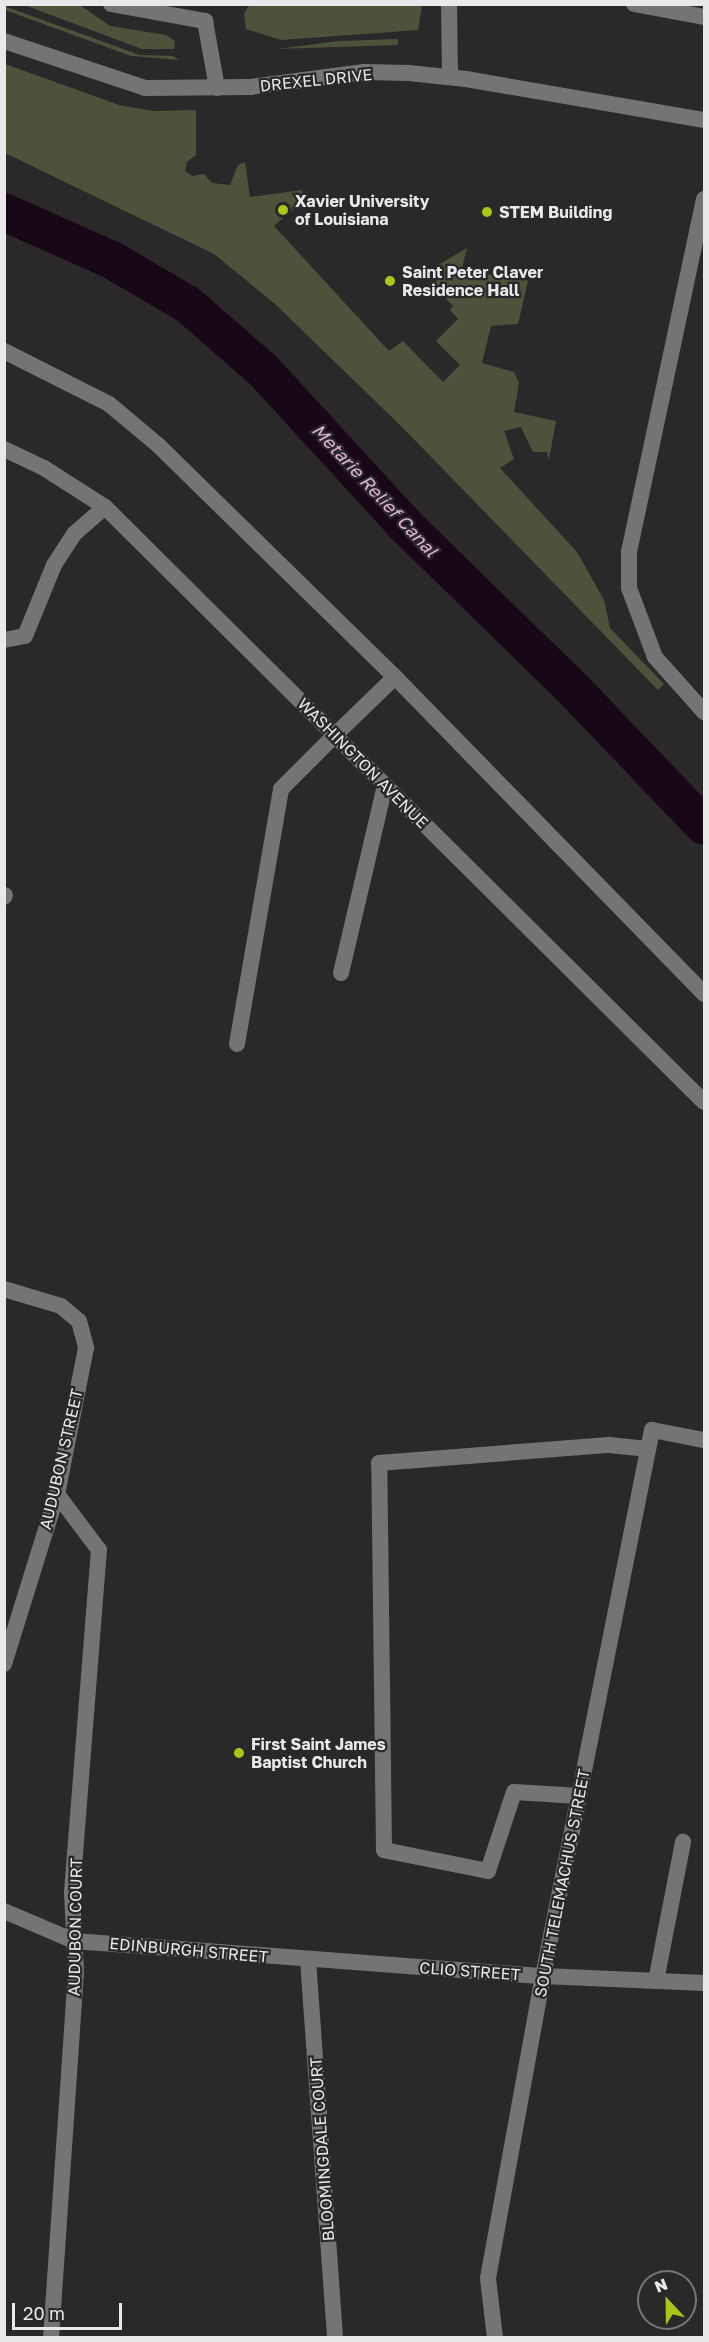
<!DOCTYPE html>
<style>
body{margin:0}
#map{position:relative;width:709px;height:2342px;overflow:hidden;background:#2b282a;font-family:"Golos Text",sans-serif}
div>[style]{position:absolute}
.green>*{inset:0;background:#4c533a}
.canal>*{height:38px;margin:-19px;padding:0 19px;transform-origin:19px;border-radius:19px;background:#180717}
.service>*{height:16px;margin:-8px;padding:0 8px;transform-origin:8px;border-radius:8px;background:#767376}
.minor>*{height:16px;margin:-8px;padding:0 8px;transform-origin:8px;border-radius:8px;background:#767376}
.tertiary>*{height:16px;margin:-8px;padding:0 8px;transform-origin:8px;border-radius:8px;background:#767376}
.dots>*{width:16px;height:16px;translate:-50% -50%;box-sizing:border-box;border:3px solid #2b282a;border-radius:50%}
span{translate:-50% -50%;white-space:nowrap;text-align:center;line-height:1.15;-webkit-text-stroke:4.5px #2b282a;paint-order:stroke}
.street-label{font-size:16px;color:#eae8ea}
.poi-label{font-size:16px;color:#eae8ea;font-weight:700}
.left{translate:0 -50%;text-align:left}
.water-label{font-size:18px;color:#deb3db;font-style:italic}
.frame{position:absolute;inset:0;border:6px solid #eae8ea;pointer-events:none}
.north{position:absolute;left:637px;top:2270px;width:60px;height:60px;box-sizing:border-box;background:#2b282a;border:2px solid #777577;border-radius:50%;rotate:338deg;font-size:16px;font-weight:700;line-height:24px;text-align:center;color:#eae8ea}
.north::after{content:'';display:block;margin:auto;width:21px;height:27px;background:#aac718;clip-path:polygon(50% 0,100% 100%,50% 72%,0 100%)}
.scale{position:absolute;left:12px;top:2303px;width:110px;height:27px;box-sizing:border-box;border:3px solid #eae8ea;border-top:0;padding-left:8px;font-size:18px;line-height:21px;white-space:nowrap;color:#eae8ea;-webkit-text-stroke:4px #2b282a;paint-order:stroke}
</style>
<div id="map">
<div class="green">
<i style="clip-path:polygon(24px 5px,80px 5px,110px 26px,166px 35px,175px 41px,174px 49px,142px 49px)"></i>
<i style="clip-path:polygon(249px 5px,249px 4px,422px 5px,418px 30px,281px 40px,246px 29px,244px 14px)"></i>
<i style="clip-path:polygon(4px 6px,140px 55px,173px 56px,179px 60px,131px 56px,5px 10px)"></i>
<i style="clip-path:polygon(398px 39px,398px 45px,276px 49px,339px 41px)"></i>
<i style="clip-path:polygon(5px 64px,119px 105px,153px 111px,196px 110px,196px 155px,187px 162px,185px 171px,192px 176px,204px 174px,212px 183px,230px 185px,238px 165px,245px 162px,250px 197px,302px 190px,304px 200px,274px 226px,389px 351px,403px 341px,443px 382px,460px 365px,436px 341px,458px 319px,450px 310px,453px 306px,432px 285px,440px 278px,435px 267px,467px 248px,460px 276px,512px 273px,528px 281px,518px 324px,491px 326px,482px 363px,514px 372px,519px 383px,514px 412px,556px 421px,549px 460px,547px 452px,533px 452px,521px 427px,504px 431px,514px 459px,500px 468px,577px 552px,604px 600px,610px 628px,664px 684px,658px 690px,402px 427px,274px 303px,214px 254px,5px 153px)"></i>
</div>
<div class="canal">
<i style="left:4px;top:212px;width:118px;rotate:24deg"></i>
<i style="left:112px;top:260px;width:87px;rotate:30.4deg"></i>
<i style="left:187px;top:304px;width:101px;rotate:41deg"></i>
<i style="left:263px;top:370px;width:210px;rotate:47.5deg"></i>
<i style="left:405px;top:525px;width:239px;rotate:44.3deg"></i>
<i style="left:576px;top:692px;width:185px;rotate:46.3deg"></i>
</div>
<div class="service">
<i style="left:111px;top:4px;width:96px;rotate:10.3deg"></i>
<i style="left:205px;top:21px;width:68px;rotate:79.8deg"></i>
<i style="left:449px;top:4px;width:73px;rotate:89.2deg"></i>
<i style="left:634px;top:4px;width:71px;rotate:10.5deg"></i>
<i style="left:4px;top:640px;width:21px;rotate:-11deg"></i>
<i style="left:25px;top:636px;width:77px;rotate:-67.8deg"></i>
<i style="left:54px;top:565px;width:37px;rotate:-57deg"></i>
<i style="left:74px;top:534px;width:41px;rotate:-41.1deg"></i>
<i style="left:4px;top:897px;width:2px;rotate:-63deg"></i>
<i style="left:341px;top:973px;width:193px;rotate:-76.8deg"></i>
<i style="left:237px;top:1044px;width:259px;rotate:-80.2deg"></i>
<i style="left:281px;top:789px;width:76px;rotate:-45deg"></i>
<i style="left:579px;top:1796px;width:65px;rotate:-176.5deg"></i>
<i style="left:514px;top:1792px;width:83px;rotate:108.2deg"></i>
<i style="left:488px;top:1871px;width:106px;rotate:-168.6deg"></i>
<i style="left:384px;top:1850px;width:387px;rotate:-90.7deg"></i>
<i style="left:379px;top:1463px;width:231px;rotate:-4.5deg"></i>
<i style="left:609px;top:1445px;width:39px;rotate:6deg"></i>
<i style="left:656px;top:1981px;width:142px;rotate:-79deg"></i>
</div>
<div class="minor">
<i style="left:4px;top:41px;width:149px;rotate:18.4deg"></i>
<i style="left:145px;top:88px;width:105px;rotate:-0.5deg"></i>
<i style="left:250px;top:87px;width:115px;rotate:-7.5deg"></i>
<i style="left:364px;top:72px;width:45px;rotate:1.3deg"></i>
<i style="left:409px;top:73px;width:57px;rotate:6deg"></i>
<i style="left:466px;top:79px;width:242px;rotate:9.8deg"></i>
<i style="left:704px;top:199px;width:361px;rotate:102deg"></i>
<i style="left:629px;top:552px;width:36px;rotate:90deg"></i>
<i style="left:629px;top:588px;width:74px;rotate:69.4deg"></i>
<i style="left:655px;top:657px;width:74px;rotate:48.3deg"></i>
<i style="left:4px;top:1289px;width:59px;rotate:16.6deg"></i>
<i style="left:61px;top:1306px;width:23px;rotate:40deg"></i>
<i style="left:79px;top:1321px;width:28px;rotate:75deg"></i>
<i style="left:86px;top:1348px;width:149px;rotate:101.2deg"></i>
<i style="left:57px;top:1494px;width:178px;rotate:107.3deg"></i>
<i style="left:4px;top:1911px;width:76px;rotate:23.2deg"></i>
<i style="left:74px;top:1941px;width:470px;rotate:4.3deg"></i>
<i style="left:543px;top:1976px;width:161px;rotate:2.5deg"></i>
<i style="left:308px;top:1960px;width:379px;rotate:85.9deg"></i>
<i style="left:51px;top:2338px;width:367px;rotate:-86.1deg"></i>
<i style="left:76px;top:1972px;width:80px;rotate:-92.9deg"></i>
<i style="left:72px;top:1892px;width:343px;rotate:-85.5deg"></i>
<i style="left:99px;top:1550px;width:70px;rotate:-126.9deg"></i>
<i style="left:495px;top:2338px;width:60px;rotate:-96.7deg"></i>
<i style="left:488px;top:2278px;width:307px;rotate:-79.7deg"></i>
<i style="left:543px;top:1976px;width:557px;rotate:-78.71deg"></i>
<i style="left:652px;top:1430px;width:53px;rotate:10.9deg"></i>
</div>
<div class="tertiary">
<i style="left:4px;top:351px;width:118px;rotate:26.8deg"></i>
<i style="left:109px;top:404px;width:64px;rotate:39.9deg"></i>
<i style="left:158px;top:445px;width:332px;rotate:44.4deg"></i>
<i style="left:395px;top:677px;width:443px;rotate:45.7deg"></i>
<i style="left:4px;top:449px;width:44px;rotate:25.4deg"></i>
<i style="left:44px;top:468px;width:72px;rotate:32.6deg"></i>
<i style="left:105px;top:507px;width:844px;rotate:44.81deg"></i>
<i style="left:335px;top:735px;width:83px;rotate:-44deg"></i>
</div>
<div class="dots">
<i style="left:283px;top:210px;background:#aac718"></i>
<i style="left:487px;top:212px;background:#aac718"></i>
<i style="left:390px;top:281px;background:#aac718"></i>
<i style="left:239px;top:1753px;background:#aac718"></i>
</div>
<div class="street-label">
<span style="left:316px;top:80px;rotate:-6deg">DREXEL DRIVE</span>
<span style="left:363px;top:763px;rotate:45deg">WASHINGTON AVENUE</span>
<span style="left:61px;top:1459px;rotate:-77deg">AUDUBON STREET</span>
<span style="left:562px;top:1883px;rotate:-79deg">SOUTH TELEMACHUS STREET</span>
<span style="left:75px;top:1927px;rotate:-89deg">AUDUBON COURT</span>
<span style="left:189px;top:1950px;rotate:5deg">EDINBURGH STREET</span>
<span style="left:470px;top:1971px;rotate:4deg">CLIO STREET</span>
<span style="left:322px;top:2149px;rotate:-94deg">BLOOMINGDALE COURT</span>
</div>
<div class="poi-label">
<span class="left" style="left:295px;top:210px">Xavier University<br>of Louisiana</span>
<span class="left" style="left:499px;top:212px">STEM Building</span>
<span class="left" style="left:402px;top:281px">Saint Peter Claver<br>Residence Hall</span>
<span class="left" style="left:251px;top:1753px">First Saint James<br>Baptist Church</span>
</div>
<div class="water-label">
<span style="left:375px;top:490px;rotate:47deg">Metarie Relief Canal</span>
</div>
<div class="frame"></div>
<div class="north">N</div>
<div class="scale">20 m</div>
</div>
